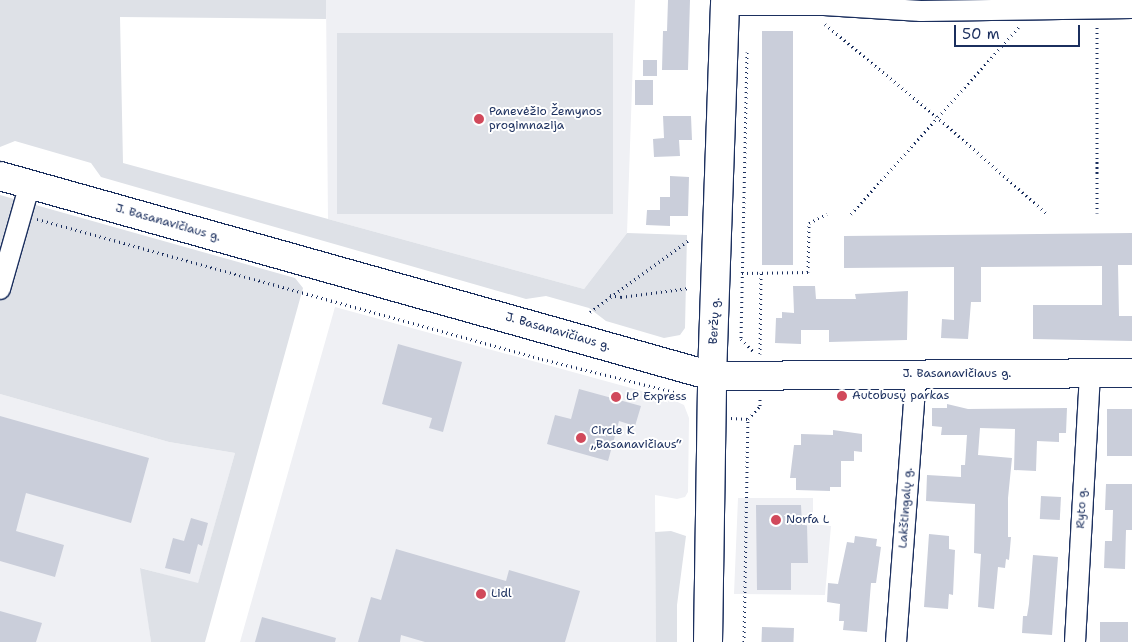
<!DOCTYPE html>
<meta charset="utf-8">
<style>
body{margin:0}
#map{position:relative;width:1132px;height:642px;overflow:hidden;background:#fff;font-family:"Shantell Sans",sans-serif}
div>[style]{position:absolute}
.built>*{inset:0;background:#eff0f4}
.green>*{inset:0;background:#dee1e7;transform-origin:0 0}
.building>*{inset:0;background:#caceda;transform-origin:0 0}
.path>*{height:3px;margin-top:-1.5px;transform-origin:0;background:repeating-linear-gradient(90deg,#1b2f5e 0 1px,transparent 0 5px)}
.roads{filter:drop-shadow(1px 0 #1b2f5e) drop-shadow(-1px 0 #1b2f5e) drop-shadow(0 1px #1b2f5e) drop-shadow(0 -1px #1b2f5e)}
.minor>*{height:20px;margin:-10px;padding:0 10px;transform-origin:10px;border-radius:10px;background:#fff}
.secondary>*{height:28px;margin:-14px;padding:0 14px;transform-origin:14px;border-radius:14px;background:#fff}
.trunk>*{height:28px;margin:-14px;padding:0 14px;transform-origin:14px;border-radius:14px;background:#fff}
.dots>*{width:14px;height:14px;translate:-50% -50%;box-sizing:border-box;border:2px solid #fff;border-radius:50%}
span{translate:-50% -50%;white-space:nowrap;text-align:center;line-height:1.15;-webkit-text-stroke:4px #fff;paint-order:stroke}
.poi-label{font-size:12px;color:#1b2f5e}
.left{translate:0 -50%;text-align:left}
.street-label{font-size:12px;color:#1b2f5e}
.scale{position:absolute;left:954px;top:25px;width:126px;height:22px;box-sizing:border-box;border:2px solid #1b2f5e;border-top:0;padding-left:6px;font-size:15px;line-height:18px;white-space:nowrap;color:#1b2f5e;-webkit-text-stroke:4px #fff;paint-order:stroke}
</style>
<div id="map">
<div class="built">
<i style="clip-path:polygon(326px 0,635px 0,627px 233px,584px 289px,328px 219px)"></i>
<i style="clip-path:polygon(335px 307px,671px 399px,684px 405px,689px 418px,688px 492px,685px 497px,677px 499px,655px 495px,656px 642px,240px 642px)"></i>
<i style="clip-path:polygon(0 394px,169px 442px,235px 453px,198px 584px,141px 568px,151px 642px,0 642px)"></i>
<i style="clip-path:polygon(738px 498px,813px 498px,813px 524px,831px 526px,825px 595px,734px 594px)"></i>
</div>
<div class="green">
<i style="clip-path:polygon(0 0,326px 0,326px 19px,120px 17px,123px 163px,584px 289px,627px 233px,687px 235px,685px 328px,680px 335px,664px 338px,606px 321px,589px 308px,546px 296px,526px 299px,101px 177px,91px 163px,15px 141px,0 147px)"></i>
<i style="left:337px;top:33px;width:276px;height:181px"></i>
<i style="clip-path:polygon(0 195px,295px 278px,303px 288px,205px 642px,151px 642px,140px 568px,198px 583px,235px 453px,169px 442px,0 394px)"></i>
<i style="clip-path:polygon(671px 531px,686px 536px,677px 605px,677px 642px,656px 642px,655px 532px)"></i>
</div>
<div class="building">
<i style="clip-path:polygon(668px 0,690px 0,688px 70px,662px 70px,663px 31px,667px 31px)"></i>
<i style="left:762px;top:31px;width:31px;height:234px"></i>
<i style="left:643px;top:60px;width:14px;height:16px"></i>
<i style="left:635px;top:80px;width:18px;height:25px"></i>
<i style="clip-path:polygon(663px 116px,691px 116px,692px 140px,679px 140px,680px 156px,654px 157px,653px 139px,664px 138px)"></i>
<i style="clip-path:polygon(670px 176px,689px 177px,688px 216px,670px 216px,670px 226px,646px 225px,647px 210px,660px 210px,660px 197px,670px 197px)"></i>
<i style="clip-path:polygon(1132px 233px,1132px 265px,1118px 265px,1119px 316px,1132px 316px,1132px 341px,1033px 339px,1033px 305px,1102px 305px,1102px 266px,981px 267px,981px 302px,971px 302px,968px 339px,941px 338px,942px 319px,954px 320px,954px 267px,844px 268px,844px 236px)"></i>
<i style="clip-path:polygon(793px 286px,815px 286px,816px 299px,856px 299px,855px 294px,908px 291px,907px 340px,829px 342px,829px 330px,801px 330px,801px 344px,775px 343px,776px 318px,782px 318px,782px 312px,794px 313px)"></i>
<i style="clip-path:polygon(398px 344px,462px 362px,443px 432px,429px 428px,432px 418px,382px 404px)"></i>
<i style="clip-path:polygon(579px 389px,641px 406px,635px 426px,619px 421px,608px 461px,547px 444px,555px 415px,571px 419px)"></i>
<i style="clip-path:polygon(947px 404px,968px 409px,1067px 408px,1066px 433px,1059px 433px,1059px 442px,1037px 441px,1036px 471px,1014px 470px,1015px 429px,980px 428px,978px 455px,1012px 458px,1008px 498px,1008px 537px,1011px 537px,1009px 560px,1006px 559px,1005px 568px,998px 567px,994px 609px,978px 607px,981px 554px,974px 553px,975px 504px,926px 501px,927px 475px,961px 477px,961px 465px,965px 465px,967px 435px,941px 435px,942px 427px,932px 426px,932px 408px,947px 408px)"></i>
<i style="left:1132px;top:409px;width:47px;height:25px;rotate:90deg"></i>
<i style="clip-path:polygon(0 416px,149px 458px,131px 523px,26px 493px,16px 531px,64px 545px,55px 577px,0 561px)"></i>
<i style="clip-path:polygon(833px 430px,862px 434px,862px 452px,854px 451px,854px 461px,841px 461px,841px 487px,830px 487px,830px 491px,796px 490px,796px 478px,790px 478px,794px 445px,801px 445px,801px 434px,833px 435px)"></i>
<i style="clip-path:polygon(1106px 484px,1132px 484px,1132px 530px,1126px 530px,1125px 569px,1104px 568px,1105px 541px,1112px 541px,1113px 510px,1105px 510px)"></i>
<i style="left:1041px;top:496px;width:20px;height:23px;rotate:3deg"></i>
<i style="clip-path:polygon(756px 505px,801px 505px,802px 525px,807px 525px,808px 563px,791px 563px,791px 590px,757px 590px)"></i>
<i style="clip-path:polygon(191px 518px,208px 523px,202px 546px,198px 544px,190px 574px,165px 568px,173px 538px,184px 541px)"></i>
<i style="clip-path:polygon(929px 534px,949px 536px,949px 549px,955px 550px,953px 595px,949px 594px,948px 609px,924px 607px)"></i>
<i style="clip-path:polygon(855px 536px,877px 539px,876px 546px,881px 547px,876px 583px,871px 583px,867px 632px,843px 630px,844px 621px,839px 621px,840px 604px,827px 602px,828px 583px,838px 584px,847px 542px,854px 543px)"></i>
<i style="clip-path:polygon(396px 549px,506px 581px,509px 570px,580px 591px,565px 642px,425px 642px,401px 635px,400px 642px,358px 642px,371px 597px,381px 600px)"></i>
<i style="clip-path:polygon(1033px 555px,1058px 557px,1052px 635px,1022px 633px,1023px 616px,1027px 616px,1029px 604px)"></i>
<i style="clip-path:polygon(0 611px,42px 623px,36px 642px,0 642px)"></i>
<i style="clip-path:polygon(262px 617px,336px 638px,335px 642px,255px 642px)"></i>
<i style="left:1100px;top:622px;width:28px;height:20px"></i>
<i style="left:762px;top:627px;width:32px;height:15px;rotate:2deg"></i>
</div>
<div class="path">
<i style="left:825px;top:24px;width:144px;rotate:39.7deg"></i>
<i style="left:936px;top:116px;width:147px;rotate:41.4deg"></i>
<i style="left:747px;top:52px;width:287px;rotate:91.2deg"></i>
<i style="left:741px;top:339px;width:18px;rotate:45deg"></i>
<i style="left:1097px;top:213px;width:187px;rotate:-90deg"></i>
<i style="left:851px;top:214px;width:251px;rotate:-48.1deg"></i>
<i style="left:37px;top:219px;width:524px;rotate:15.49deg"></i>
<i style="left:542px;top:359px;width:140px;rotate:14deg"></i>
<i style="left:678px;top:393px;width:14px;rotate:36deg"></i>
<i style="left:742px;top:273px;width:66px;rotate:-0.9deg"></i>
<i style="left:808px;top:272px;width:49px;rotate:-88.8deg"></i>
<i style="left:809px;top:223px;width:20px;rotate:-27deg"></i>
<i style="left:610px;top:295px;width:11px;rotate:10deg"></i>
<i style="left:621px;top:297px;width:69px;rotate:-7.5deg"></i>
<i style="left:590px;top:312px;width:124px;rotate:-36.1deg"></i>
<i style="left:760px;top:354px;width:81px;rotate:-89.3deg"></i>
<i style="left:731px;top:418px;width:17px;rotate:3deg"></i>
<i style="left:744px;top:642px;width:223px;rotate:-89deg"></i>
<i style="left:748px;top:419px;width:18px;rotate:-47deg"></i>
<i style="left:760px;top:406px;width:9px;rotate:-90deg"></i>
</div>
<div class="roads">
<div class="minor">
<i style="left:725px;top:5px;width:99px"></i>
<i style="left:824px;top:5px;width:97px;rotate:3.5deg"></i>
<i style="left:921px;top:11px;width:211px;rotate:-0.8deg"></i>
<i style="left:0;top:289px;width:109px;rotate:-74.1deg"></i>
<i style="left:896px;top:642px;width:269px;rotate:-85.7deg"></i>
<i style="left:1075px;top:642px;width:269px;rotate:-86.8deg"></i>
</div>
<div class="secondary">
<i style="left:708px;top:642px;width:266px;rotate:-89.1deg"></i>
<i style="left:712px;top:376px;width:376px;rotate:-88deg"></i>
</div>
<div class="trunk">
<i style="left:0;top:176px;width:740px;rotate:15.69deg"></i>
<i style="left:712px;top:376px;width:420px;rotate:-0.4deg"></i>
</div>
</div>
<div class="dots">
<i style="left:479px;top:119px;background:#d1495b"></i>
<i style="left:842px;top:396px;background:#d1495b"></i>
<i style="left:616px;top:397px;background:#d1495b"></i>
<i style="left:581px;top:438px;background:#d1495b"></i>
<i style="left:776px;top:520px;background:#d1495b"></i>
<i style="left:481px;top:594px;background:#d1495b"></i>
</div>
<div class="poi-label">
<span class="left" style="left:489px;top:119px">Panevėžio Žemynos<br>progimnazija</span>
<span class="left" style="left:852px;top:396px">Autobusų parkas</span>
<span class="left" style="left:626px;top:397px">LP Express</span>
<span class="left" style="left:591px;top:438px">Circle K<br>„Basanavičiaus“</span>
<span class="left" style="left:786px;top:520px">Norfa L</span>
<span class="left" style="left:491px;top:594px">Lidl</span>
</div>
<div class="street-label">
<span style="left:168px;top:223px;rotate:16deg">J. Basanavičiaus g.</span>
<span style="left:715px;top:321px;rotate:-87deg">Beržų g.</span>
<span style="left:558px;top:332px;rotate:16deg">J. Basanavičiaus g.</span>
<span style="left:957px;top:374px">J. Basanavičiaus g.</span>
<span style="left:906px;top:508px;rotate:-86deg">Lakštingalų g.</span>
<span style="left:1082px;top:508px;rotate:-87deg">Ryto g.</span>
</div>
<div class="scale">50 m</div>
</div>
